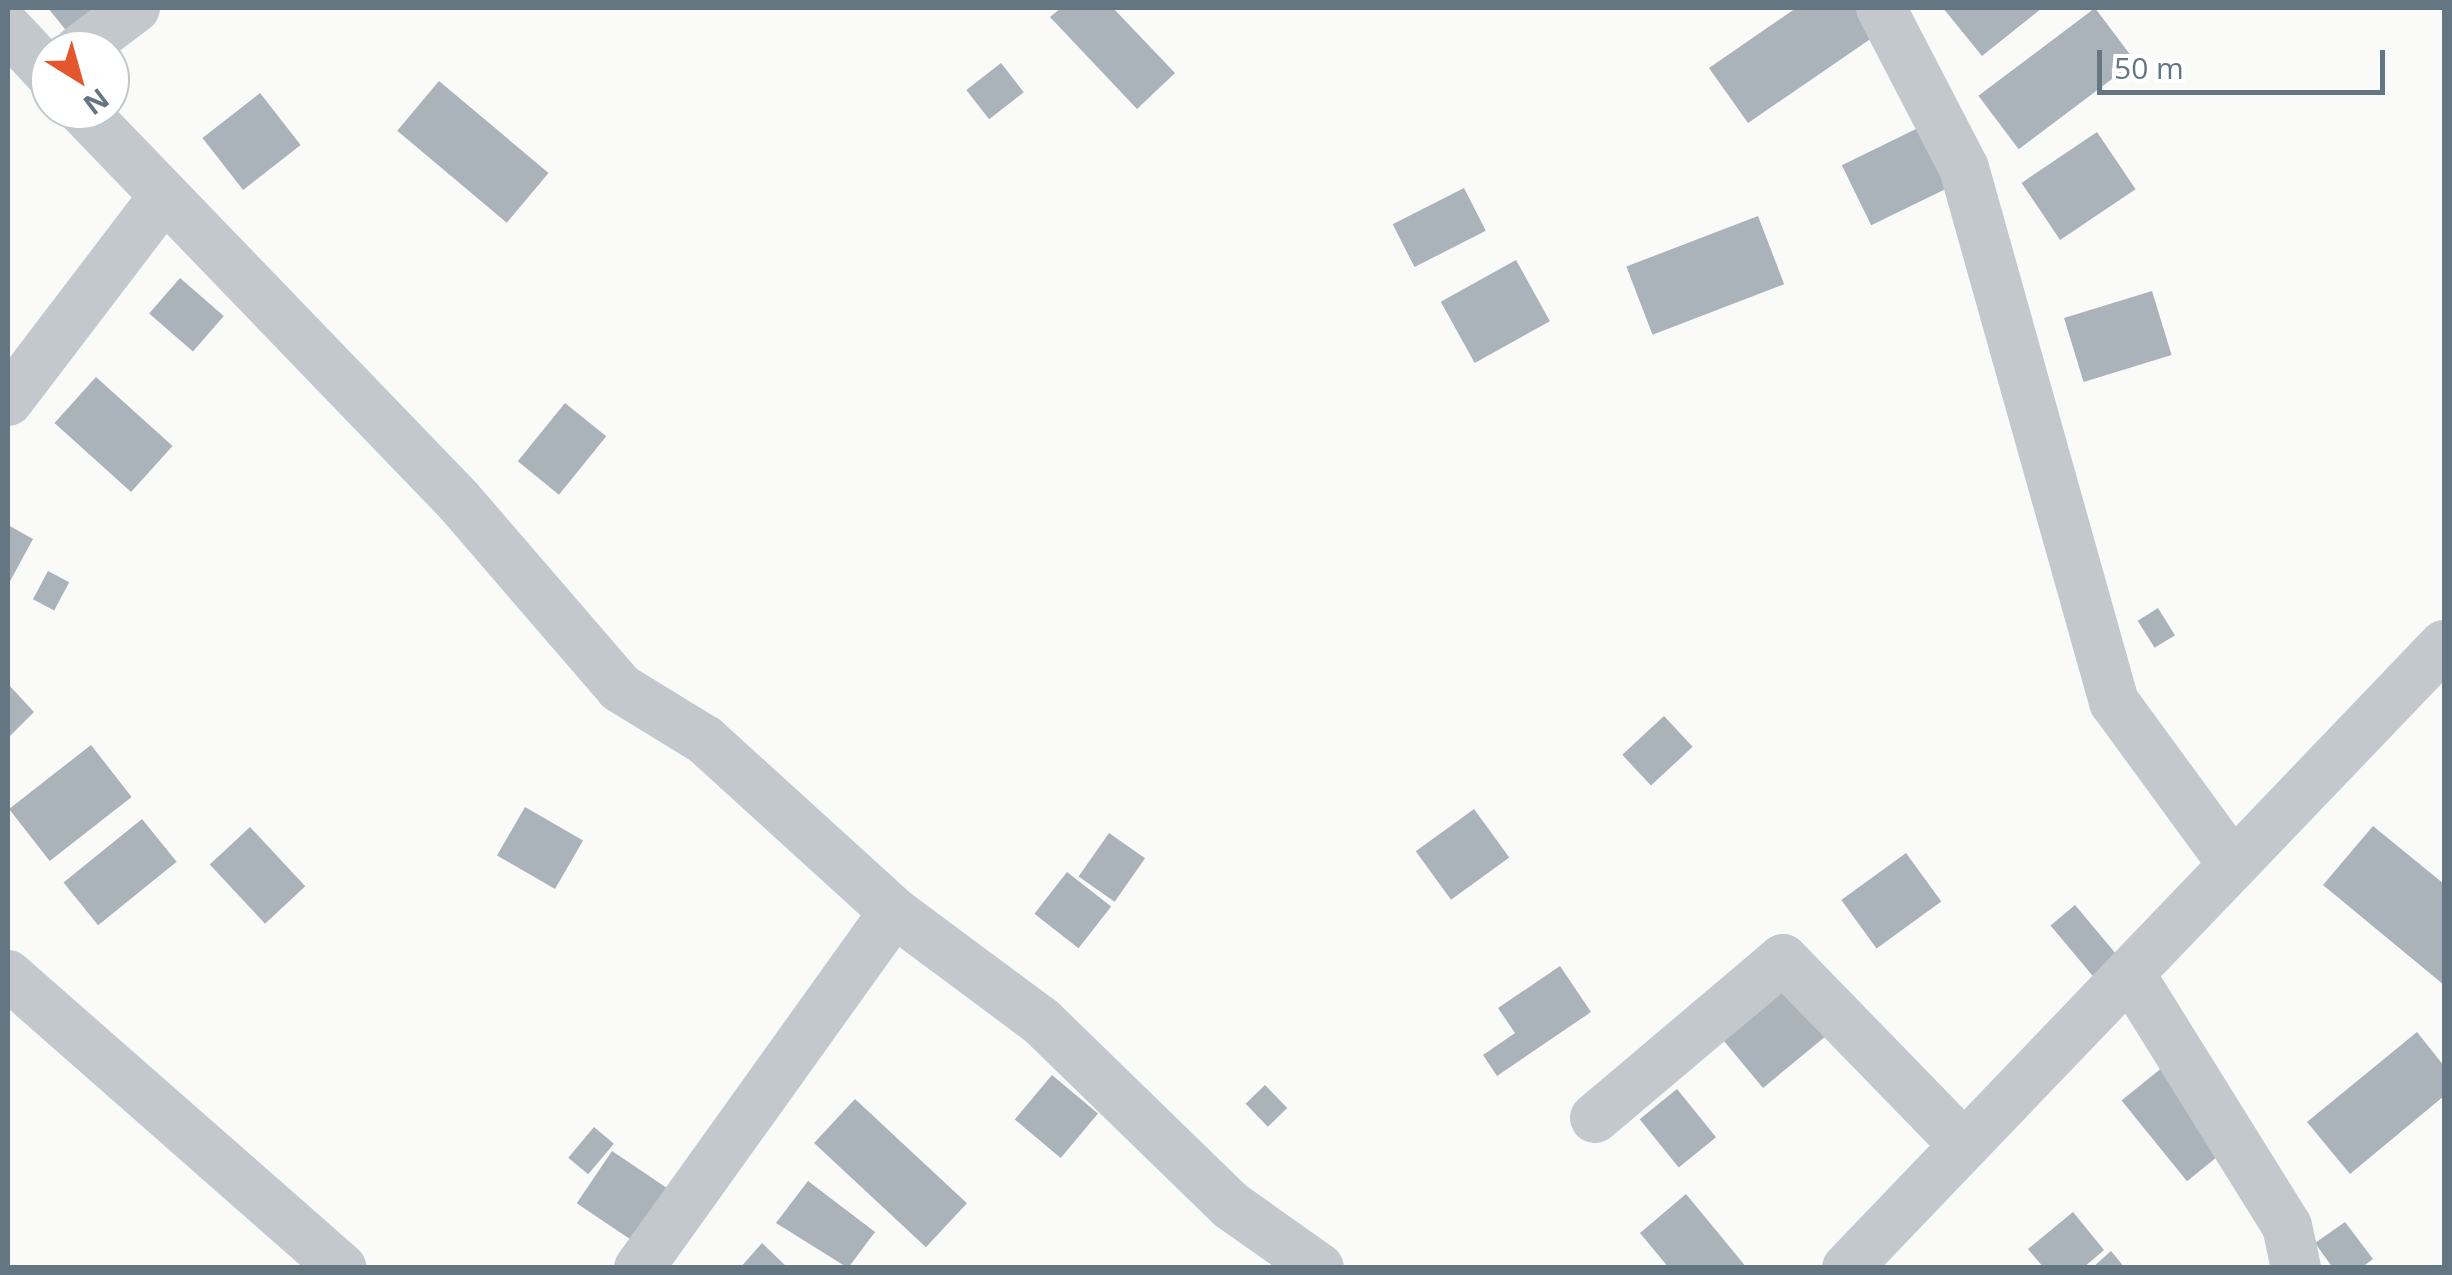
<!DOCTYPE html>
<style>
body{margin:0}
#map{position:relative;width:2452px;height:1275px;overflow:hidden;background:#fafaf8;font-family:"Open Sans",sans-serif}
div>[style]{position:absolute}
.building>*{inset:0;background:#aab3b9;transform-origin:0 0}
.minor>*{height:50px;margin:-25px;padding:0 25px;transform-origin:25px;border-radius:25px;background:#c3c8cc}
span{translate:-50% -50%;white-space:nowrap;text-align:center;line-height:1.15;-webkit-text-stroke:10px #fff;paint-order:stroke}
.frame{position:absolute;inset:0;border:10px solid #657683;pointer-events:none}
.north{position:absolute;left:30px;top:30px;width:100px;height:100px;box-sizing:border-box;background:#fff;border:2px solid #c1c8cd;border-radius:50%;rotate:143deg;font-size:28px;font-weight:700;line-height:40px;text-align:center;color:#657683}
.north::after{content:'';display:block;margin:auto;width:35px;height:45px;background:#e4572e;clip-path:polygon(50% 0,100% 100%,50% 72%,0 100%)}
.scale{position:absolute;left:2097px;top:50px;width:288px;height:45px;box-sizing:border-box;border:5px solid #657683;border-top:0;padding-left:12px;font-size:30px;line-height:35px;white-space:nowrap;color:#657683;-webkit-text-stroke:8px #fff;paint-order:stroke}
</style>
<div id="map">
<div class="building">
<i style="clip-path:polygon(48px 8px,113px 8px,73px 39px)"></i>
<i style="clip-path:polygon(1061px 8px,1113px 8px,1175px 73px,1137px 109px,1050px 17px)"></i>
<i style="clip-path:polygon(1796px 8px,1866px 8px,1882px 31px,1748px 123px,1709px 68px)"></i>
<i style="clip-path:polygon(1943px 8px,2042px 8px,1982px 56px)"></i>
<i style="left:2095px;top:8px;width:67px;height:146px;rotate:53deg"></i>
<i style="left:1001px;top:63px;width:37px;height:44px;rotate:52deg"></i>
<i style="left:439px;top:81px;width:143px;height:65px;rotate:40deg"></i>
<i style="left:260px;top:93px;width:66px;height:73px;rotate:52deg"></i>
<i style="left:1920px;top:127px;width:67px;height:87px;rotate:64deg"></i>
<i style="left:2097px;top:132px;width:69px;height:91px;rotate:56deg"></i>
<i style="left:1464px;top:188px;width:48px;height:80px;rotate:63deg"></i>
<i style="left:1758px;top:216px;width:73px;height:141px;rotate:69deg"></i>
<i style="left:1516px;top:260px;width:70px;height:86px;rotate:61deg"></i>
<i style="left:180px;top:278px;width:58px;height:47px;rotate:41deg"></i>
<i style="left:2152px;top:291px;width:67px;height:92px;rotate:73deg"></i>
<i style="left:96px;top:377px;width:103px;height:62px;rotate:42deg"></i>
<i style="left:565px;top:403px;width:53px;height:75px;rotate:39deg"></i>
<i style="clip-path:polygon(8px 525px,33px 539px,8px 585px)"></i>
<i style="left:48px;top:571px;width:24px;height:32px;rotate:28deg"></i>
<i style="left:2158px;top:608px;width:32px;height:24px;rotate:58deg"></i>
<i style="clip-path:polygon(8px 684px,34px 712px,8px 738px)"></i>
<i style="left:1664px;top:716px;width:42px;height:57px;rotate:47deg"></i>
<i style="left:91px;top:745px;width:66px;height:104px;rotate:52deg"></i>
<i style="left:525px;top:807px;width:67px;height:56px;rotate:30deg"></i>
<i style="left:1474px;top:809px;width:60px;height:72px;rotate:54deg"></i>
<i style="left:142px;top:819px;width:55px;height:101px;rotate:51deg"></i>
<i style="clip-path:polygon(2373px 826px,2444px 884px,2444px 985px,2323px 885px)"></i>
<i style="left:250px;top:827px;width:81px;height:55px;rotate:47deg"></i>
<i style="left:1109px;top:833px;width:44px;height:53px;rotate:35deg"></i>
<i style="left:1906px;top:853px;width:60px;height:80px;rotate:54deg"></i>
<i style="left:1067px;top:872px;width:56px;height:53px;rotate:38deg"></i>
<i style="left:2075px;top:905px;width:78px;height:32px;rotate:50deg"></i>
<i style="clip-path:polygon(1560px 966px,1591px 1012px,1497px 1076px,1483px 1055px,1515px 1033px,1498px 1008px)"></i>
<i style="clip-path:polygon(1801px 977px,1826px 1036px,1763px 1088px,1724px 1041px)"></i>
<i style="clip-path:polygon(2417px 1032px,2444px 1066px,2444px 1096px,2350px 1174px,2307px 1122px)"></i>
<i style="left:2169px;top:1062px;width:104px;height:61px;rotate:51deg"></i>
<i style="left:1052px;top:1075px;width:60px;height:58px;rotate:40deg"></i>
<i style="left:1265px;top:1085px;width:32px;height:27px;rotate:46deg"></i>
<i style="left:1677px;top:1089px;width:62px;height:48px;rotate:51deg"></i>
<i style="left:855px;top:1099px;width:153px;height:60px;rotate:43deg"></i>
<i style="left:594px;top:1127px;width:26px;height:40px;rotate:40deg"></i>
<i style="left:612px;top:1151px;width:85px;height:63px;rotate:34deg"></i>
<i style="clip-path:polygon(808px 1181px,875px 1232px,848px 1268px,776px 1223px)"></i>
<i style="clip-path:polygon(1686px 1194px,1747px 1268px,1669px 1268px,1640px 1233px)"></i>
<i style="clip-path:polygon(2073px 1212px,2104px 1250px,2083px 1268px,2044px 1268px,2028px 1249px)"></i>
<i style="clip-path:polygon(2345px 1222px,2373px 1259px,2361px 1268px,2333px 1268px,2315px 1243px)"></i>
<i style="clip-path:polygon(762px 1243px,788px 1268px,740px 1268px)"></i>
<i style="clip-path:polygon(2111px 1251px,2125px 1268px,2092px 1268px)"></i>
</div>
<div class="minor">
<i style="left:1881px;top:8px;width:180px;rotate:62.6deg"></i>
<i style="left:1964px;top:168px;width:555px;rotate:74.31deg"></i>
<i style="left:2114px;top:702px;width:200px;rotate:53.8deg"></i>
<i style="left:8px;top:29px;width:62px;rotate:47deg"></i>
<i style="left:79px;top:50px;width:70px;rotate:-36.9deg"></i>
<i style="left:82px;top:110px;width:542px;rotate:46.05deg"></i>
<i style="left:458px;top:500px;width:248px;rotate:49.2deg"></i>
<i style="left:620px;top:688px;width:100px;rotate:31.5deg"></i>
<i style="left:705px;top:740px;width:256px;rotate:42.3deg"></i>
<i style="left:894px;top:912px;width:183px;rotate:36.6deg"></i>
<i style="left:1041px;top:1021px;width:264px;rotate:44.2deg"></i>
<i style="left:1230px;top:1205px;width:109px;rotate:35.3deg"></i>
<i style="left:8px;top:401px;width:253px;rotate:-52.7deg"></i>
<i style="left:2130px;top:974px;width:297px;rotate:58.1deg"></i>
<i style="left:2287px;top:1226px;width:43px;rotate:77.9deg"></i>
<i style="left:8px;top:975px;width:444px;rotate:41.3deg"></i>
<i style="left:1595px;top:1118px;width:246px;rotate:-40.2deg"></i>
<i style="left:1783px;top:959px;width:258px;rotate:45.8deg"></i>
<i style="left:639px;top:1268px;width:438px;rotate:-54.4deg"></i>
<i style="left:1847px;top:1268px;width:863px;rotate:-46.22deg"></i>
</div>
<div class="frame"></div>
<div class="north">N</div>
<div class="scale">50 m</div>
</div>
